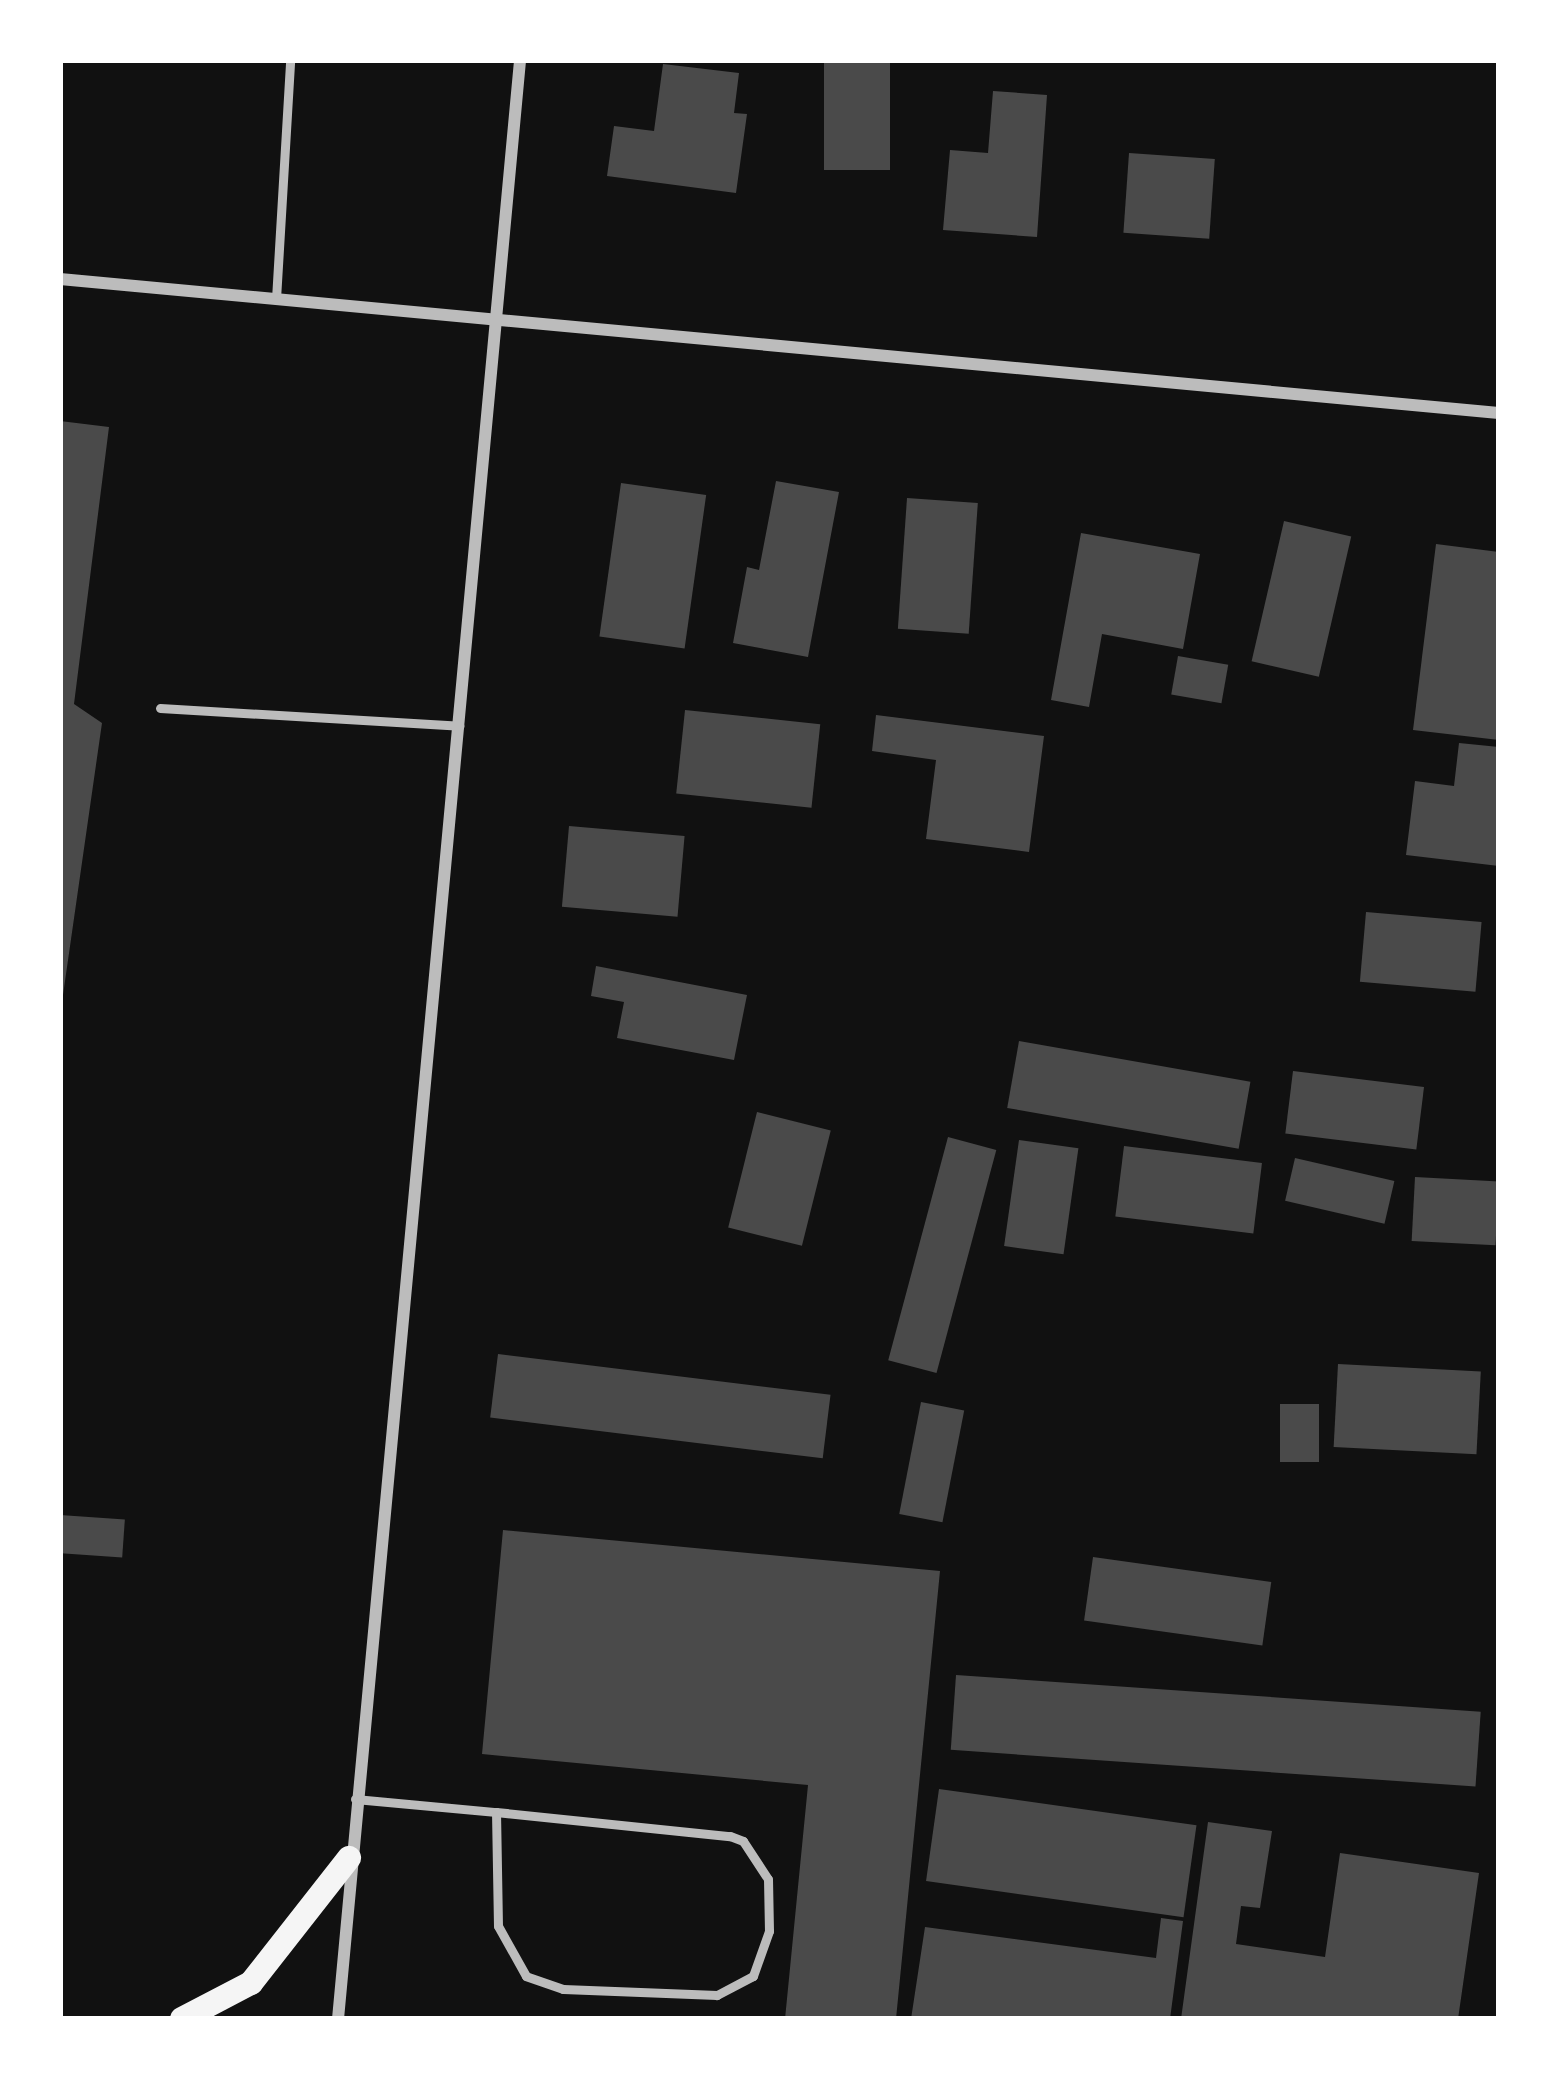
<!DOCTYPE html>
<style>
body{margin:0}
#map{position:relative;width:1559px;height:2079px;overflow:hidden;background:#111;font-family:"Varela Round",sans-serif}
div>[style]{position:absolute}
.building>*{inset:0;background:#4a4a4a;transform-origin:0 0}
.service>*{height:9px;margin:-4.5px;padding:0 4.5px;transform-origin:4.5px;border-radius:4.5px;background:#bcbcbc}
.minor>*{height:12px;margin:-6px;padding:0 6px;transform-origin:6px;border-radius:6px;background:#bcbcbc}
.secondary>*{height:24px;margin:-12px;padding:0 12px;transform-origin:12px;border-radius:12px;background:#f5f5f5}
span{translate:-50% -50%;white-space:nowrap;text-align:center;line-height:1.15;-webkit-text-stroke:12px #fff;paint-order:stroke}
.frame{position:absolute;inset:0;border:63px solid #fff;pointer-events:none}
</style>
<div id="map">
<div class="building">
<i style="left:824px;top:60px;width:66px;height:110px"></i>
<i style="clip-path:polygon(663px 64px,739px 73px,734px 113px,747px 114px,736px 193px,607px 176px,614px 126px,654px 131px)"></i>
<i style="clip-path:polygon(993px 91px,1047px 95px,1037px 237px,943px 230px,950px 150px,988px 153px)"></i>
<i style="left:1129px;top:153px;width:86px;height:80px;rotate:4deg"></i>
<i style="clip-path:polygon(60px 421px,109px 427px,74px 704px,102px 723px,63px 995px)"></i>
<i style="clip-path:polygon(776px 481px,839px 492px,808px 657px,733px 643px,747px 567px,759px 570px)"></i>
<i style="left:621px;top:483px;width:86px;height:155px;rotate:8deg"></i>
<i style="left:907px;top:498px;width:71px;height:131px;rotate:4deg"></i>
<i style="left:1284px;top:521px;width:69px;height:144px;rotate:13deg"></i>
<i style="clip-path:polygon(1081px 533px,1200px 554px,1183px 649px,1102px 634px,1089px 707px,1051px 700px)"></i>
<i style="clip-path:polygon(1436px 544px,1499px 552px,1499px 740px,1413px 730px)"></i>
<i style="left:1178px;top:656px;width:51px;height:39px;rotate:10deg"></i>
<i style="left:685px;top:710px;width:136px;height:84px;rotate:6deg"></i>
<i style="clip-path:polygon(876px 715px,1044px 736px,1029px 852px,926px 839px,936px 760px,872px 751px)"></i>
<i style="clip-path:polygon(1459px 743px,1499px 747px,1499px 866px,1406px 855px,1415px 781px,1454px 786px)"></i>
<i style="left:569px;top:826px;width:116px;height:81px;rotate:5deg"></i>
<i style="left:1366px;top:912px;width:116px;height:70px;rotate:5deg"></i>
<i style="clip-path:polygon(596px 966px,747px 995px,734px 1060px,617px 1038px,624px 1002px,591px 996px)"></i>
<i style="left:1019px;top:1041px;width:235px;height:68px;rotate:10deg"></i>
<i style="left:1293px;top:1071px;width:132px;height:63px;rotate:7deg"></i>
<i style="left:757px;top:1112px;width:76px;height:119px;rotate:14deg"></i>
<i style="left:948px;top:1137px;width:50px;height:231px;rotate:15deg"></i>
<i style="left:1019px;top:1140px;width:60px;height:107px;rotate:8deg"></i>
<i style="left:1124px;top:1146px;width:139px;height:71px;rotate:7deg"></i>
<i style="left:1295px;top:1158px;width:102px;height:44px;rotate:13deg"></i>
<i style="left:1415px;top:1177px;width:84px;height:64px;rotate:3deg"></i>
<i style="left:498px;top:1354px;width:335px;height:64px;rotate:7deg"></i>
<i style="left:1338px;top:1364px;width:143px;height:83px;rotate:3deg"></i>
<i style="left:921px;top:1402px;width:44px;height:114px;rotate:11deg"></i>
<i style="left:1280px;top:1404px;width:39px;height:58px"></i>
<i style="left:60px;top:1515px;width:65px;height:38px;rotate:4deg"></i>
<i style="clip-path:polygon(503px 1530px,940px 1571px,896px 2019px,785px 2019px,808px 1785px,482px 1754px)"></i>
<i style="left:1093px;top:1557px;width:180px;height:64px;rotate:8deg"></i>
<i style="left:956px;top:1675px;width:526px;height:75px;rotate:4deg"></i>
<i style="left:939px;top:1789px;width:260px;height:93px;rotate:8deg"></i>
<i style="clip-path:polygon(1208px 1822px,1272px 1831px,1260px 1908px,1241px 1906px,1236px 1944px,1325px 1957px,1340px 1853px,1479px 1873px,1458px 2019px,1181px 2019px)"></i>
<i style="clip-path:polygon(1161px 1918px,1183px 1921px,1170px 2019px,911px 2019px,925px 1927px,1156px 1958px)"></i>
</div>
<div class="service">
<i style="left:276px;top:299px;width:239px;rotate:-86.6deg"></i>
<i style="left:160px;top:708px;width:300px;rotate:3.4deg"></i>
<i style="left:355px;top:1799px;width:142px;rotate:5.3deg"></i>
<i style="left:496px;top:1812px;width:235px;rotate:5.9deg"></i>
<i style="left:730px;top:1836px;width:14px;rotate:21deg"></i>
<i style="left:743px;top:1841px;width:45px;rotate:56.7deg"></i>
<i style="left:768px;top:1879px;width:52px;rotate:88.9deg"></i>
<i style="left:769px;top:1931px;width:48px;rotate:109.6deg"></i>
<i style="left:753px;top:1976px;width:41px;rotate:152.2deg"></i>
<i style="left:717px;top:1995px;width:154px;rotate:-177.8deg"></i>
<i style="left:563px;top:1989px;width:39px;rotate:-161deg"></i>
<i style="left:526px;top:1976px;width:57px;rotate:-119.2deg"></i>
<i style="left:498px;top:1926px;width:114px;rotate:-91deg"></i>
</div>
<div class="minor">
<i style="left:60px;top:279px;width:1445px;rotate:5.32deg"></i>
<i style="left:338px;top:2019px;width:1967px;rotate:-84.69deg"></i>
</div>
<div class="secondary">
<i style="left:182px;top:2019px;width:78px;rotate:-27.6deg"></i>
<i style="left:251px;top:1983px;width:159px;rotate:-51.9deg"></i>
</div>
<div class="frame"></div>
</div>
